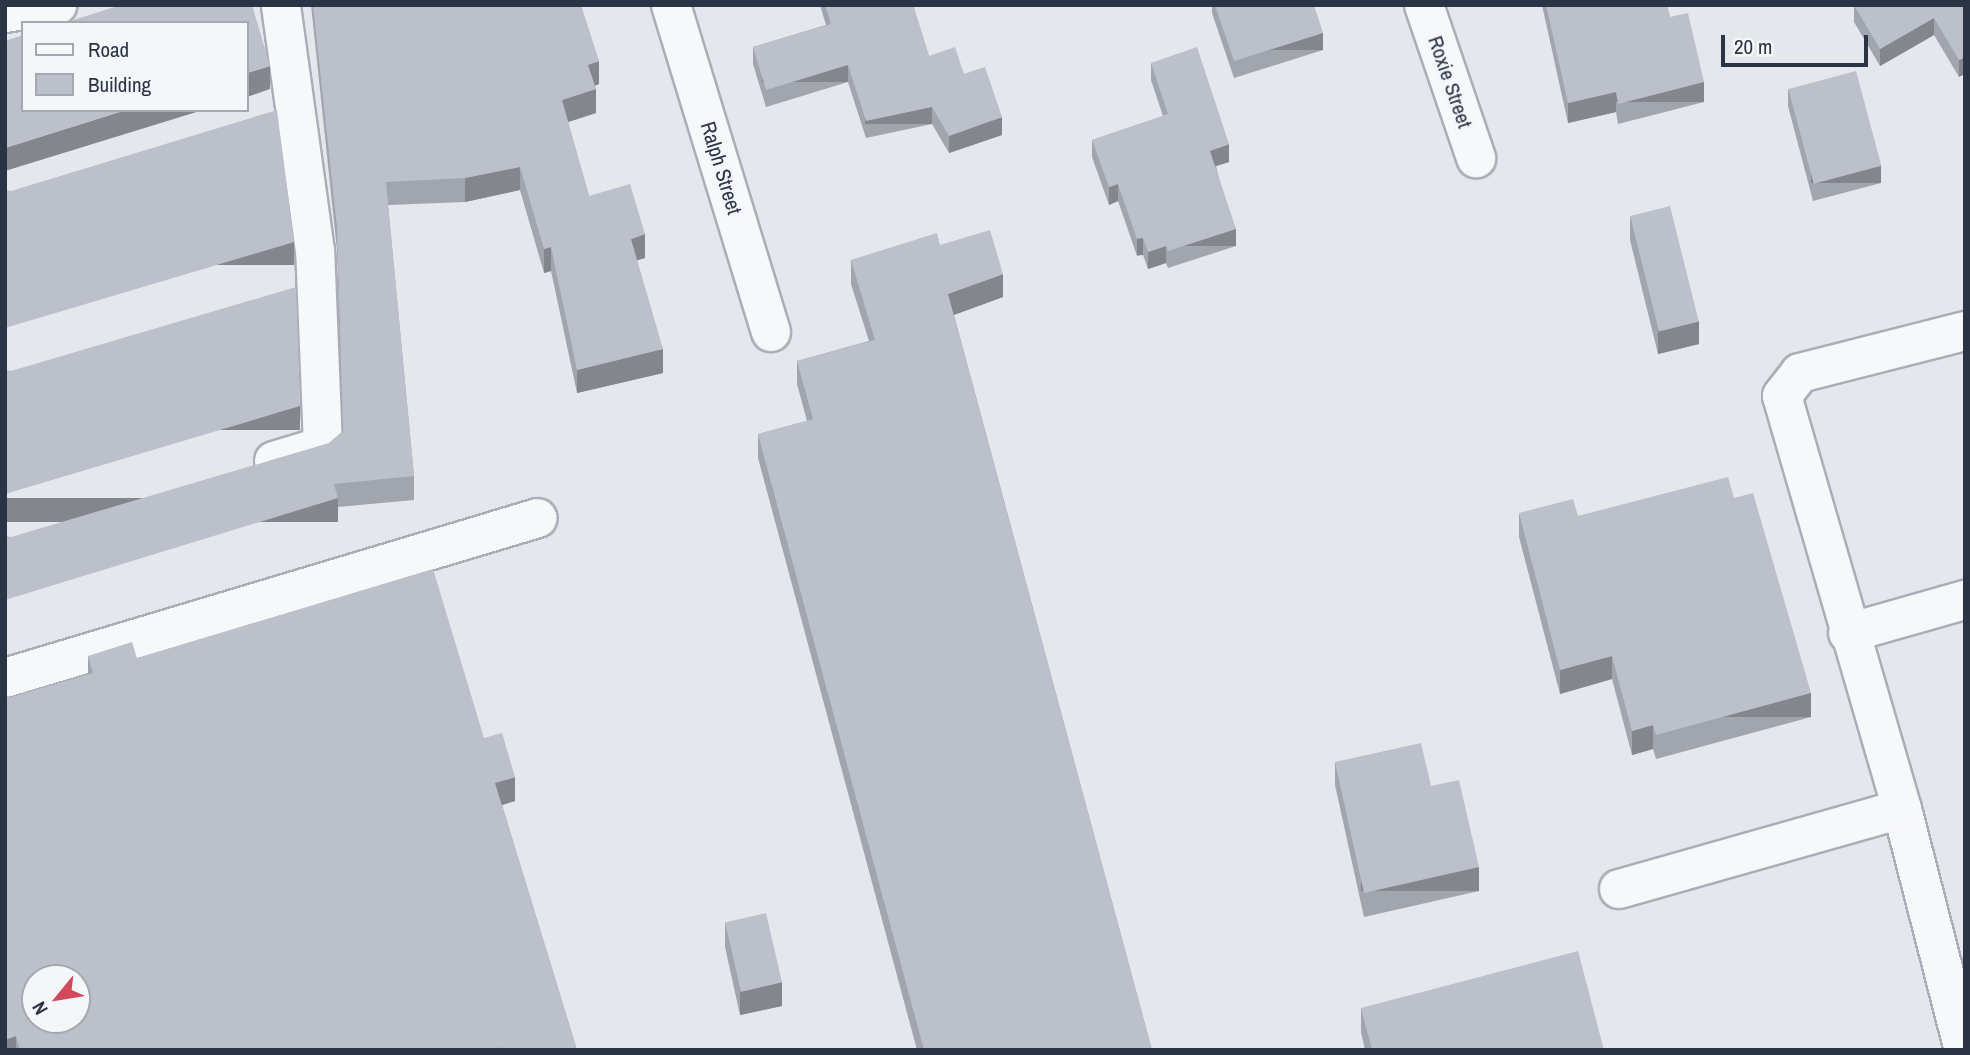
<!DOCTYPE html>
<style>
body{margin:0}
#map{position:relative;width:1970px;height:1055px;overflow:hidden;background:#e4e7ec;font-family:"Archivo Narrow",sans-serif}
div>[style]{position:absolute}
.roads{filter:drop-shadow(2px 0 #a9aeb7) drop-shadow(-2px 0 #a9aeb7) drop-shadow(0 2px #a9aeb7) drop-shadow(0 -2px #a9aeb7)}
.minor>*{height:38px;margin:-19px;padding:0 19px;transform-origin:19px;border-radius:19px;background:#f7f8fa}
.wall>*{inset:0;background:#a1a5ae}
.shaded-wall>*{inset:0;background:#83868d;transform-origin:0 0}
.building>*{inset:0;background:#bbc0ca;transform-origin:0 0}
span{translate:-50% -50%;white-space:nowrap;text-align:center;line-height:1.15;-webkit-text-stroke:6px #f4f6f9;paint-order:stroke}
.street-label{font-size:21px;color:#2b3445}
.frame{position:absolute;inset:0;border:7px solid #2b3445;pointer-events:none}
.legend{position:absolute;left:21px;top:21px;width:228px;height:91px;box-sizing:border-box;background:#f4f6f9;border:2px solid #a4a8b1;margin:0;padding:9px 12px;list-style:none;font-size:21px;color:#2b3445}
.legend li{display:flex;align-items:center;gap:14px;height:35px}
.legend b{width:35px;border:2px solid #a4a8b1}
.north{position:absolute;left:21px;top:964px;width:70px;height:70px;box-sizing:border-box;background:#f4f6f9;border:2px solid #a4a8b1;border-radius:50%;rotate:240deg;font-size:19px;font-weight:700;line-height:28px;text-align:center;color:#2b3445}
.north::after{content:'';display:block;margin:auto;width:24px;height:32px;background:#d1495b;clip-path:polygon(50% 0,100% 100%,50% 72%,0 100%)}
.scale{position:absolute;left:1721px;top:35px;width:147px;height:32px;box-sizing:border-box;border:4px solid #2b3445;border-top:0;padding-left:9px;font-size:21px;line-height:24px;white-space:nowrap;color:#2b3445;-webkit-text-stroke:5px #f4f6f9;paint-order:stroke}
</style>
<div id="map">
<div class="roads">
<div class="minor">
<i style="left:671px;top:5px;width:342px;rotate:73deg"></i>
<i style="left:1424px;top:5px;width:162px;rotate:71.2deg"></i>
<i style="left:5px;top:13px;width:53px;rotate:-8.7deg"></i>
<i style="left:274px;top:461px;width:51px;rotate:-17deg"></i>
<i style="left:323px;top:446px;width:195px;rotate:-92.3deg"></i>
<i style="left:315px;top:251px;width:248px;rotate:-97.9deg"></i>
<i style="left:1848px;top:633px;width:122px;rotate:-15.8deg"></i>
<i style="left:5px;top:678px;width:556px;rotate:-16.71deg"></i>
<i style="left:1902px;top:809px;width:249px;rotate:75.6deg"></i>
<i style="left:1619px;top:889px;width:294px;rotate:-15.8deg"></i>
<i style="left:1902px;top:809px;width:430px;rotate:-106.2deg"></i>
<i style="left:1782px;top:396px;width:29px;rotate:-52deg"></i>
<i style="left:1800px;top:373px;width:170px;rotate:-14.3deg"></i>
</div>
</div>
<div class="wall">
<i style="clip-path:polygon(311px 5px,581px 5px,599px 84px,595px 86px,596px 113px,568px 122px,589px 196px,645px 258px,637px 260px,663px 373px,577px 393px,551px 271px,544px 273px,520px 190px,465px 202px,388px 205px,414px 476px,414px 500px,338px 507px,338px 522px,329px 443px,342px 432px,337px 250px)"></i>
<i style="clip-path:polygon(820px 5px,913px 5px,929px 56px,964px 74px,1002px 135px,949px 153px,932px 124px,866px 138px,848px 82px,766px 107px,753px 64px,753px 47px,826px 25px)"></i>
<i style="clip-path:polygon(1212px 5px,1314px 5px,1323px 50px,1234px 78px,1212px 13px)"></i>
<i style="clip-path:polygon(1542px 5px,1667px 5px,1670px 17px,1704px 102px,1618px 124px,1616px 112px,1568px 123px)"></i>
<i style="clip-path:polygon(1854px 5px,1965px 5px,1959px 77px,1934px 35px,1880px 66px,1854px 22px)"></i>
<i style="clip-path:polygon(1151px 63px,1229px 162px,1216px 166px,1236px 246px,1168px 268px,1166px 263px,1148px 269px,1143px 255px,1137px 256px,1118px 201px,1109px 205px,1092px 157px,1092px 140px,1163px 116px,1151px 80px)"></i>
<i style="clip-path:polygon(1788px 89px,1881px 183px,1813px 201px,1788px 106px)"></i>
<i style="clip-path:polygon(1630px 216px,1699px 344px,1658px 354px,1630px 240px)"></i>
<i style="clip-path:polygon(940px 245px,1003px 297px,954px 315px,1152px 1050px,917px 1050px,758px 458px,758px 434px,807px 421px,797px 384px,797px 361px,869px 341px,851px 284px,851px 260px)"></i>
<i style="clip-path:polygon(1734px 498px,1811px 717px,1656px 759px,1653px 749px,1632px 755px,1612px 679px,1560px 694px,1519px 537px,1519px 513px,1578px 516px)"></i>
<i style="clip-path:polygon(88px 656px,137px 658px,484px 738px,515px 801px,502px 805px,577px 1050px,5px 1050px,88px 674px)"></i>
<i style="clip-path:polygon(1335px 762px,1431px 786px,1479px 891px,1364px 917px,1335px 785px)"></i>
<i style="clip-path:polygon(725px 923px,782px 1006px,740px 1015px,725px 947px)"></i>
<i style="clip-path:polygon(1361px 1008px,1604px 1050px,1365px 1050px,1361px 1032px)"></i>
</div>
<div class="shaded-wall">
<i style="clip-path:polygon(1934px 18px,1934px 35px,1880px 66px,1880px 49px)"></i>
<i style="left:1323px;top:33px;width:17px;height:93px;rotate:90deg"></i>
<i style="clip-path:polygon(1965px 57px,1965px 74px,1959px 77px,1959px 60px)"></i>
<i style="clip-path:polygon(599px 61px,599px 84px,588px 88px,588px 65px)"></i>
<i style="left:848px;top:65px;width:17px;height:86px;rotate:90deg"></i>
<i style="clip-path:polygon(270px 66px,270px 89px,247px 97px,247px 73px)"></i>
<i style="left:1704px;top:82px;width:20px;height:89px;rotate:90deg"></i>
<i style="clip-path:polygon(596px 89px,596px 113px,562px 124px,562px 100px)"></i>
<i style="clip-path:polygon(1616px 92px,1616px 112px,1568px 123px,1568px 103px)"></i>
<i style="left:932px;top:107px;width:17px;height:67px;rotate:90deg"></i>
<i style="clip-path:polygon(126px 110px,203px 110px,5px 171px,5px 148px)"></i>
<i style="clip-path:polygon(1002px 117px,1002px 135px,949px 153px,949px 136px)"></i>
<i style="clip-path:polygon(1229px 144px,1229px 162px,1210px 168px,1210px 151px)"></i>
<i style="left:1881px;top:166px;width:17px;height:70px;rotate:90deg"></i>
<i style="clip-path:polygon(520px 167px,520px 190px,465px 202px,465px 178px)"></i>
<i style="clip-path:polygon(1118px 184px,1118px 201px,1109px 205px,1109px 187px)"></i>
<i style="left:1236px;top:229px;width:17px;height:71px;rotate:90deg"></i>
<i style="clip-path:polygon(645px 234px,645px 258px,631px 262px,631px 239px)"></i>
<i style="left:1143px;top:238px;width:17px;height:6px;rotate:90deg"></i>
<i style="left:294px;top:242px;width:23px;height:302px;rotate:90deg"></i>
<i style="clip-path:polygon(1166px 246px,1166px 263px,1148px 269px,1148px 252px)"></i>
<i style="clip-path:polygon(551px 247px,551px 271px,544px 273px,544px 249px)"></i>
<i style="clip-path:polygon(1003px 274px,1003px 297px,948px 317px,948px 294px)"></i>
<i style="clip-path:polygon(1699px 321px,1699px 344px,1658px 354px,1658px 330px)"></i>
<i style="clip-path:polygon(663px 349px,663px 373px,577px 393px,577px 370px)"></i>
<i style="left:300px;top:406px;width:24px;height:308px;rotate:90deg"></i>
<i style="left:338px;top:498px;width:24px;height:348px;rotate:90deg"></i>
<i style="clip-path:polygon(1612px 656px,1612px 679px,1560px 694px,1560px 670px)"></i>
<i style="left:1811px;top:693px;width:24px;height:161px;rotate:90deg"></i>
<i style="clip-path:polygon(1653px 725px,1653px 749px,1632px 755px,1632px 731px)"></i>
<i style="clip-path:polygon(515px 777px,515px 801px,495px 807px,495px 783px)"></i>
<i style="left:1479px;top:867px;width:24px;height:118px;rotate:90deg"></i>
<i style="clip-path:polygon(782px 982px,782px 1006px,740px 1015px,740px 992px)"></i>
<i style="clip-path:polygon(16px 1036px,16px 1050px,5px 1050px,5px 1040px)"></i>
</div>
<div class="building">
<i style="clip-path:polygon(121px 5px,252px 5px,270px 66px,247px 73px,247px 23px,64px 23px)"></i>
<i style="clip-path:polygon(313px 5px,581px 5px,599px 61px,588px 65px,596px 89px,562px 100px,589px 196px,630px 184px,645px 234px,631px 239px,663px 349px,577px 370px,551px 247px,544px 249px,520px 167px,465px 178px,386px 182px,414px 476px,334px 484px,338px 498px,5px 600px,5px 536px,11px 537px,329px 443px,343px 432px,337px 227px)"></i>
<i style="clip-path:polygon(825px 5px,913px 5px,929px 56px,955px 47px,964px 74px,985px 67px,1002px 117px,949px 136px,932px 107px,866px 121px,848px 65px,766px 90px,753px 47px,831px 24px)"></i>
<i style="clip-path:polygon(1215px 5px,1314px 5px,1323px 33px,1234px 61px)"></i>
<i style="clip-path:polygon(1546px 5px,1667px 5px,1670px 17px,1688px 13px,1704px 82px,1618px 104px,1616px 92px,1568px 103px)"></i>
<i style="clip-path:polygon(1854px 5px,1965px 5px,1965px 57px,1959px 60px,1934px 18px,1880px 49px)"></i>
<i style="clip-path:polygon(23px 35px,23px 110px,126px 110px,5px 148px,5px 41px)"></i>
<i style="clip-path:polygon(1197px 47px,1229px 144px,1210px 151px,1236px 229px,1168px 251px,1166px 246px,1148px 252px,1143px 238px,1137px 239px,1118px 184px,1109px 187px,1092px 140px,1168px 114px,1151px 63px)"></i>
<i style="left:1856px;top:71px;width:98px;height:70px;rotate:75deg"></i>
<i style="clip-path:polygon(277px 110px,294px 242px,5px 328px,5px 190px,11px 191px)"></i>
<i style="left:1670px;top:206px;width:119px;height:41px;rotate:76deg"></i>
<i style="clip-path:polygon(990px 230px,1003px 274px,948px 294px,1152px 1050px,924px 1050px,758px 434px,813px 419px,797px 361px,875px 340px,851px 260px,937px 233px,940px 245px)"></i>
<i style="clip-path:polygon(296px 287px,300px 406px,5px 494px,5px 370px,11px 371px)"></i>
<i style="clip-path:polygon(1728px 477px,1734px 498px,1753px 493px,1811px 693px,1656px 735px,1653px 725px,1632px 731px,1612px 656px,1560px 670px,1519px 513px,1573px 499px,1578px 516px)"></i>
<i style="clip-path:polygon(evenodd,433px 569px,484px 738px,502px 733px,515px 777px,495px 783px,577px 1050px,503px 1050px,502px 1047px,494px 1050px,20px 1050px,16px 1036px,5px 1040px,5px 699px,93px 673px,88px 656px,132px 642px,137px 658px,433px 569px,35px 978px,77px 978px,77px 1020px,35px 1020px,35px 978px)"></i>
<i style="clip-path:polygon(1421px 743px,1431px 786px,1459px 780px,1479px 867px,1364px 893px,1335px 762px)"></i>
<i style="left:766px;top:913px;width:71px;height:42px;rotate:77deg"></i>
<i style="clip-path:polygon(1578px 951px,1604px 1050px,1372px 1050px,1361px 1008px)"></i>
</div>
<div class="street-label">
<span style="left:1450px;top:82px;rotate:71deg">Roxie Street</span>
<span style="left:721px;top:168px;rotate:73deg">Ralph Street</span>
</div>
<div class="frame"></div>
<ul class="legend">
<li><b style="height:9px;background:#f7f8fa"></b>Road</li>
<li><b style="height:19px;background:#bbc0ca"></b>Building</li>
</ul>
<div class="north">N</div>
<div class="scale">20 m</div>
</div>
